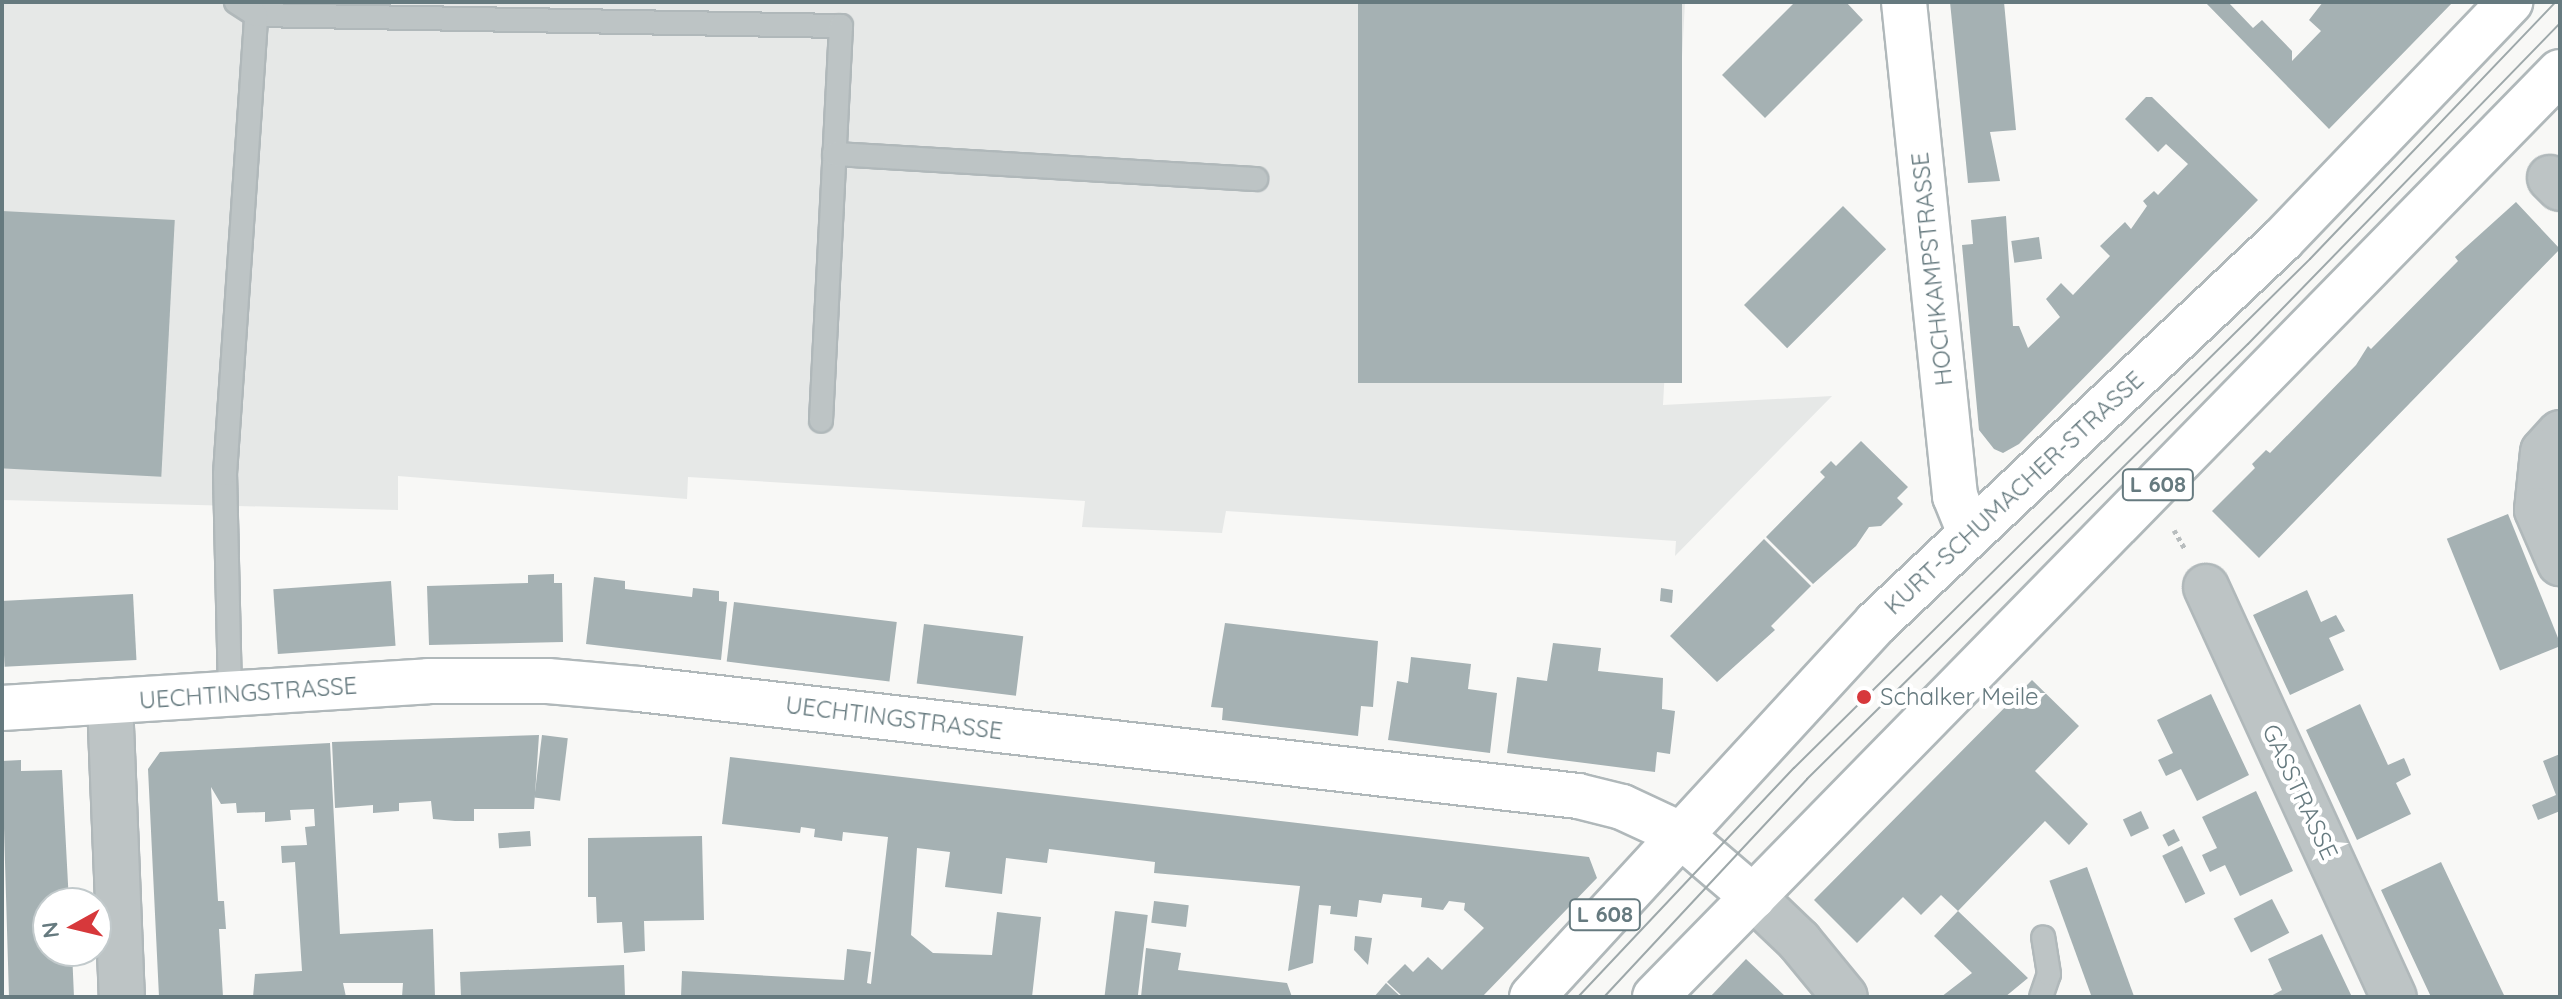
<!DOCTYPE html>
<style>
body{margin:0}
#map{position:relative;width:2562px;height:999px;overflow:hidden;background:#f8f8f6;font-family:Quicksand,sans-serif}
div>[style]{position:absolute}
.built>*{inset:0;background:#e6e8e7}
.building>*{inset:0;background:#a5b1b3;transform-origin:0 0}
.path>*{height:5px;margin-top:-2.5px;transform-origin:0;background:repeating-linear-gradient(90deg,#b8bdbe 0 4px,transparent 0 8px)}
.roads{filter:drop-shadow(2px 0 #b0b8ba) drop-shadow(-2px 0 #b0b8ba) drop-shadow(0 2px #b0b8ba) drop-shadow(0 -2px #b0b8ba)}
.lane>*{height:22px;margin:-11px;padding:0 11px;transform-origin:11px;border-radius:11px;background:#bdc4c5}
.street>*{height:44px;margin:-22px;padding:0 22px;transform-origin:22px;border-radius:22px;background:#bdc4c5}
.secondary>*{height:44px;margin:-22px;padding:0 22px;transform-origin:22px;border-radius:22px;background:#fff}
.primary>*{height:44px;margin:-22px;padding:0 22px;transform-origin:22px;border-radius:22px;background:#fff}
.tram>*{height:2px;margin:-1px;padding:0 1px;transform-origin:1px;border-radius:1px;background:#9ea8aa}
.dots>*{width:22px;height:22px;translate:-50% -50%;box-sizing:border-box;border:4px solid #fff;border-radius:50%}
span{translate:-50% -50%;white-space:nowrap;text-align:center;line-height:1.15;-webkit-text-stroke:8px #fff;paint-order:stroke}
.shield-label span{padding:2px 6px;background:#fff;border:2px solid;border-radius:6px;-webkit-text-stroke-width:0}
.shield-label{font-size:22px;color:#667a7f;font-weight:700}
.street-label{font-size:24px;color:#667a7f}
.poi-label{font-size:24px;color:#667a7f}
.left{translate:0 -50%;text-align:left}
.frame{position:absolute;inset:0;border:4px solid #667a7f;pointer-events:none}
.north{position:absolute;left:32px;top:887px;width:80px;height:80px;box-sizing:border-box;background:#fff;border:2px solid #c2cacc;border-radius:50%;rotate:262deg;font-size:22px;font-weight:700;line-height:32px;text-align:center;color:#667a7f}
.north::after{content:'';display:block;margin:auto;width:28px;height:36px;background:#d7383b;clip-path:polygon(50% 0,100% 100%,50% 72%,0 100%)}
</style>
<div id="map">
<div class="built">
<i style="clip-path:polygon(2px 2px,1685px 2px,1663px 405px,1832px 396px,1675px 556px,1676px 541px,1226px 511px,1222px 533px,1082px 527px,1085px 501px,688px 477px,687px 499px,398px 476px,398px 510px,2px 500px)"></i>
</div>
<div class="building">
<i style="left:1358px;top:2px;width:324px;height:381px"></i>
<i style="clip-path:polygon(1795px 2px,1846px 2px,1863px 20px,1765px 118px,1722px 75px)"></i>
<i style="clip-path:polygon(1950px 2px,2004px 2px,2016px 130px,1990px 132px,2000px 181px,1968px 183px)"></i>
<i style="clip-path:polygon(2205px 2px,2228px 2px,2253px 28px,2262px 20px,2292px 51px,2292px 61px,2321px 31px,2309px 20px,2323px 2px,2453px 2px,2329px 129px)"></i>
<i style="clip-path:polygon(2146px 97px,2152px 97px,2258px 200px,2019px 444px,2003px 453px,1994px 449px,1979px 430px,1962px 245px,1973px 244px,1971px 220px,2006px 216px,2013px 326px,2019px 326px,2028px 348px,2060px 317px,2046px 299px,2061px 283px,2073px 295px,2110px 256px,2100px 246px,2125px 222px,2131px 229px,2147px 206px,2143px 201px,2154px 191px,2158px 195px,2188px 164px,2166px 144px,2158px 152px,2125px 119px)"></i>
<i style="clip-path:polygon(2516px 202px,2560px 249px,2259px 558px,2212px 511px,2255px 468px,2252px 464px,2266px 450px,2270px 453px,2356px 365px,2368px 346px,2371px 349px,2458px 261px,2455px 257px)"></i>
<i style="left:1843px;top:206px;width:61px;height:140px;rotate:45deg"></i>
<i style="left:2px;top:211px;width:173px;height:257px;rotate:3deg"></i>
<i style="left:2039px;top:237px;width:22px;height:28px;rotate:82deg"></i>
<i style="clip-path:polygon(1861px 441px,1908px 487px,1897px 498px,1903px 504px,1881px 526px,1869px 527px,1856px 546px,1813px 584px,1766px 537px,1825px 477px,1820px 472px,1831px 461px,1836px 466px)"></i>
<i style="left:2508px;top:514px;width:142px;height:66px;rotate:68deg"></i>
<i style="clip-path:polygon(1764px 539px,1811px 586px,1771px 626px,1775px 630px,1717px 682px,1670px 636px)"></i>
<i style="clip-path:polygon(554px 574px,554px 583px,562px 583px,563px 642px,429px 645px,427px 586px,528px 583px,528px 575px)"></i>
<i style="clip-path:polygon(594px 577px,625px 581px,625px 589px,692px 597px,693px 588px,719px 591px,719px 601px,727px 602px,721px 660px,586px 644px)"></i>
<i style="left:391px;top:581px;width:65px;height:118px;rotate:86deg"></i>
<i style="clip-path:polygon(1661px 588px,1673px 590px,1672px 603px,1660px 601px)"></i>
<i style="clip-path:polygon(2307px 590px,2321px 622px,2336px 615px,2345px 631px,2329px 638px,2344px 670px,2290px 695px,2253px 615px)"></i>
<i style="left:133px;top:594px;width:66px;height:132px;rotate:87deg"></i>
<i style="left:734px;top:602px;width:164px;height:60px;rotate:7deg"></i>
<i style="clip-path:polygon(1225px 623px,1378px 641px,1373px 707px,1361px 706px,1358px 736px,1222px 720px,1223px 708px,1211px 707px)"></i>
<i style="left:924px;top:624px;width:100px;height:60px;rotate:7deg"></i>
<i style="clip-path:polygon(1553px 643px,1601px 648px,1598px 671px,1663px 678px,1662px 709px,1675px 711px,1670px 754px,1657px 752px,1655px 772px,1507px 753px,1517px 677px,1547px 681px)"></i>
<i style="clip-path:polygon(1411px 657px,1471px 664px,1468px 689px,1497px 693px,1490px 753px,1388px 740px,1397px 681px,1408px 683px)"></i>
<i style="clip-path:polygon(2032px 680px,2079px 726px,2035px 771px,2088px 824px,2069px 845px,2045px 821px,1958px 911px,1941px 895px,1921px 915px,1903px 897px,1857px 943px,1814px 900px)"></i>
<i style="clip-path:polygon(2211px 694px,2249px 775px,2197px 801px,2181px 769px,2166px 776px,2158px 760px,2173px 753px,2157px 720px)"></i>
<i style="clip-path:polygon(2360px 704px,2388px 765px,2404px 758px,2408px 767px,2411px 775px,2396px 783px,2411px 814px,2357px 840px,2306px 730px)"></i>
<i style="clip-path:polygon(539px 735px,534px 809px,474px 809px,474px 821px,455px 821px,433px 819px,431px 801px,399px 803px,399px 811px,373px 813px,373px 805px,335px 808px,332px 742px)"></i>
<i style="left:542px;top:735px;width:26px;height:63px;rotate:7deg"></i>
<i style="clip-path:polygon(330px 743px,340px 934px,433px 929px,435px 997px,402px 997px,403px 983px,343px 983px,346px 997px,253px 997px,255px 974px,302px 971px,295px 862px,282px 863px,281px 846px,307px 845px,305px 827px,315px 826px,314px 809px,290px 810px,291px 820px,265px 822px,265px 812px,237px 813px,236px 803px,221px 804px,211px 787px,218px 901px,224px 901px,226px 929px,219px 929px,223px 997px,159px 997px,148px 769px,160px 752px)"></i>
<i style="clip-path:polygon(2560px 754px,2560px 811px,2538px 820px,2532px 805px,2556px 795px,2543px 761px)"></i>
<i style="clip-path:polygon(730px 757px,1589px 857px,1597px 878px,1482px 997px,1403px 997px,1387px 982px,1405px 964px,1413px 972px,1428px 957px,1442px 970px,1484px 928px,1464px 910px,1465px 903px,1449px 901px,1443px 910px,1421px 907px,1422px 898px,1383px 894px,1381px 903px,1359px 900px,1357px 917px,1330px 914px,1331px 906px,1319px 905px,1313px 963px,1288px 971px,1300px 886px,1154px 873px,1155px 862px,1049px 849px,1047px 863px,1006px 858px,1002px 894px,945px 887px,950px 852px,917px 848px,911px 935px,933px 953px,992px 955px,997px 912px,1041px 917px,1032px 997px,681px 997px,682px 971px,844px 980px,847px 949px,871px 952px,867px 983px,871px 984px,888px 837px,843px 832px,842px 841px,814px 837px,815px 829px,801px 827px,800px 833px,722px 824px)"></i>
<i style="clip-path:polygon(21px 760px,21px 771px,62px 770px,69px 903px,48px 903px,48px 951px,72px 951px,74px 997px,9px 997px,2px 761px)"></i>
<i style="clip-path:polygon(2256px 791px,2293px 871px,2240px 896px,2225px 865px,2210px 872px,2206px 864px,2202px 855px,2217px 848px,2202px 817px)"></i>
<i style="left:2141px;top:811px;width:19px;height:20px;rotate:65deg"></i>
<i style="left:2174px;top:829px;width:13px;height:13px;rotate:63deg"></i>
<i style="left:530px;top:831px;width:15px;height:32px;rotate:86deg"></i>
<i style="clip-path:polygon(702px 836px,704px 920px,644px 921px,645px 951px,624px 953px,622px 922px,597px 923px,596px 897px,588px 897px,588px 838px)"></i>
<i style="left:2182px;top:846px;width:53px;height:22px;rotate:64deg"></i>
<i style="clip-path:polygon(2441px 862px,2502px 991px,2505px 997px,2431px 997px,2381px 890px)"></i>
<i style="left:2087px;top:867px;width:138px;height:40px;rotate:70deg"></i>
<i style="left:2272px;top:899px;width:38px;height:43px;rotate:63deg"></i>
<i style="left:1154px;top:901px;width:35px;height:22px;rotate:7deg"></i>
<i style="left:1115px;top:911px;width:33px;height:87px;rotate:7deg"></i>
<i style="clip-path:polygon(1958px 911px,2028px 978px,2005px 997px,1941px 997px,1972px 973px,1934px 936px)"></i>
<i style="clip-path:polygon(2322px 934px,2352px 997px,2269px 997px,2282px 990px,2268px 959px)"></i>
<i style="clip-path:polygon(1355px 936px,1372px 938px,1368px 965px,1354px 950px)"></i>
<i style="clip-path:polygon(1146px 948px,1181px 953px,1178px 970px,1287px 983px,1292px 997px,1141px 997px)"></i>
<i style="clip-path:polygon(1746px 959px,1786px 997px,1710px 997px)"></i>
<i style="clip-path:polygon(624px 965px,625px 997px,461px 997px,460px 972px)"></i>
<i style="clip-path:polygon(1386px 983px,1401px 997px,1374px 997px)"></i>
</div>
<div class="path">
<i style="left:2174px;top:530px;width:22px;rotate:60deg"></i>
</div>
<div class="roads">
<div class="lane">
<i style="left:256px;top:15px;width:585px;rotate:1.08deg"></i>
<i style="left:841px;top:26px;width:395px;rotate:92.9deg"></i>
<i style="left:834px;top:154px;width:423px;rotate:3.4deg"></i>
<i style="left:230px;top:693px;width:219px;rotate:-91.3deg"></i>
<i style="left:225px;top:474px;width:460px;rotate:-86.1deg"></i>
<i style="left:256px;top:15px;width:24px;rotate:-147deg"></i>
<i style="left:2041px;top:997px;width:24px;rotate:-71deg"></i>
<i style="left:2049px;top:974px;width:37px;rotate:-99deg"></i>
</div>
<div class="street">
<i style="left:2550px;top:178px;width:14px;rotate:45deg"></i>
<i style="left:2560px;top:433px;width:25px;rotate:132deg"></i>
<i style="left:2543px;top:452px;width:58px;rotate:95.9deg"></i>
<i style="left:2537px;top:510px;width:58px;rotate:66.5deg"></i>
<i style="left:2206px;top:587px;width:451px;rotate:65.4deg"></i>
<i style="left:110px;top:702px;width:295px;rotate:87.7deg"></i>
<i style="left:1753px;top:897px;width:64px;rotate:43.7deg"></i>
<i style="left:1799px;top:941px;width:72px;rotate:50.6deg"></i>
</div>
<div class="secondary">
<i style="left:1904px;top:2px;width:497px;rotate:84.1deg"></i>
<i style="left:1955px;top:496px;width:40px;rotate:68deg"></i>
<i style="left:2px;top:708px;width:427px;rotate:-3.6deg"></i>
<i style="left:428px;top:681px;width:120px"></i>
<i style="left:548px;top:681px;width:91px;rotate:5deg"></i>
<i style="left:639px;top:689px;width:945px;rotate:6.5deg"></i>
<i style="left:1578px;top:796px;width:45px;rotate:14deg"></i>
<i style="left:1622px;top:807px;width:62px;rotate:24.9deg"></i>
<i style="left:1678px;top:833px;width:99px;rotate:40.5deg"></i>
</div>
<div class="primary">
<i style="left:1532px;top:997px;width:508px;rotate:-47.39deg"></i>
<i style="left:1876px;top:623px;width:558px;rotate:-43.33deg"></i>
<i style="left:2282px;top:240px;width:330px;rotate:-46.2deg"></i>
<i style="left:1655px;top:997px;width:1294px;rotate:-45.63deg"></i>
</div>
</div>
<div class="tram">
<i style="left:1578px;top:997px;width:315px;rotate:-46.7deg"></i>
<i style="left:1794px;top:768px;width:725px;rotate:-44.61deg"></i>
<i style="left:2310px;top:259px;width:356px;rotate:-46.3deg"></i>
<i style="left:1604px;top:997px;width:298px;rotate:-47deg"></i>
<i style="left:1807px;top:779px;width:619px;rotate:-44.61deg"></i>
<i style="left:2248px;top:344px;width:448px;rotate:-45.8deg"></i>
</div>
<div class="dots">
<i style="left:1864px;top:697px;background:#d7383b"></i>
</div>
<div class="shield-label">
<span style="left:2158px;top:485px">L 608</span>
<span style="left:1605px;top:915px">L 608</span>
</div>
<div class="street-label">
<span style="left:1932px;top:269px;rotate:-96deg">HOCHKAMPSTRASSE</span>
<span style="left:2014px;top:493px;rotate:-43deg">KURT-SCHUMACHER-STRASSE</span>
<span style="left:248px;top:693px;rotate:-4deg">UECHTINGSTRASSE</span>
<span style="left:894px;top:718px;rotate:7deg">UECHTINGSTRASSE</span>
<span style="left:2300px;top:792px;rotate:65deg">GASSTRASSE</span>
</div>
<div class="poi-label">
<span class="left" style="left:1880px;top:697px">Schalker Meile</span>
</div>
<div class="frame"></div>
<div class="north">N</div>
</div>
